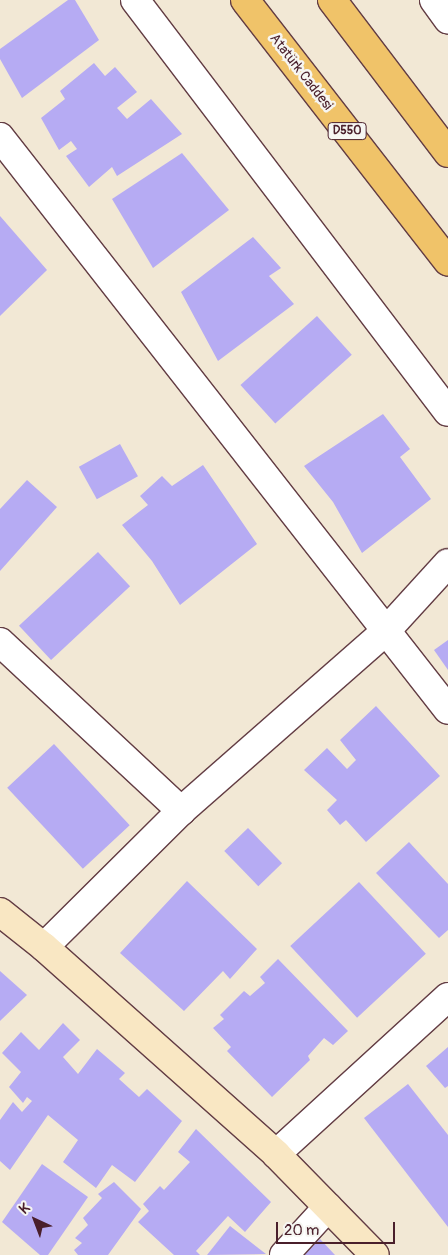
<!DOCTYPE html>
<meta charset="utf-8">
<style>
body{margin:0}
#map{position:relative;width:448px;height:1255px;overflow:hidden;background:#f2e8d5;font-family:Pangolin,sans-serif}
div>[style]{position:absolute}
.building>*{inset:0;background:#b6abf3;transform-origin:0 0}
.roads{filter:drop-shadow(1px 0 #633d44) drop-shadow(-1px 0 #633d44) drop-shadow(0 1px #633d44) drop-shadow(0 -1px #633d44)}
.street>*{height:28px;margin:-14px;padding:0 14px;transform-origin:14px;border-radius:14px;background:#fff}
.secondary>*{height:28px;margin:-14px;padding:0 14px;transform-origin:14px;border-radius:14px;background:#f9e7c3}
.highway>*{height:28px;margin:-14px;padding:0 14px;transform-origin:14px;border-radius:14px;background:#f0c369}
span{translate:-50% -50%;white-space:nowrap;text-align:center;line-height:1.15;-webkit-text-stroke:5px #f6f6f2;paint-order:stroke}
.shield-label span{padding:1px 4px;background:#f6f6f2;border:1px solid;border-radius:4px;-webkit-text-stroke-width:0}
.shield-label{font-size:12px;color:#4a1f2b;font-weight:700}
.street-label{font-size:14px;color:#4a1f2b}
.north{position:absolute;left:10px;top:1195px;width:50px;height:50px;-webkit-text-stroke:4px #f6f6f2;paint-order:stroke;rotate:317deg;font-size:14px;font-weight:700;line-height:20px;text-align:center;color:#4a1f2b}
.north::after{content:'';display:block;margin:auto;width:18px;height:22px;background:#4a1f2b;clip-path:polygon(50% 0,100% 100%,50% 72%,0 100%)}
.scale{position:absolute;left:276px;top:1222px;width:119px;height:22px;box-sizing:border-box;border:2px solid #4a1f2b;border-top:0;padding-left:6px;font-size:15px;line-height:18px;white-space:nowrap;color:#4a1f2b;-webkit-text-stroke:4px #f6f6f2;paint-order:stroke}
</style>
<div id="map">
<div class="building">
<i style="clip-path:polygon(68px 0,75px 0,99px 40px,22px 98px,0 59px,0 49px)"></i>
<i style="clip-path:polygon(94px 63px,105px 76px,115px 67px,137px 92px,117px 108px,127px 119px,151px 99px,182px 134px,117px 176px,112px 167px,89px 187px,66px 156px,77px 149px,71px 141px,59px 150px,41px 118px,65px 99px,60px 91px)"></i>
<i style="clip-path:polygon(182px 153px,229px 210px,153px 268px,112px 199px)"></i>
<i style="clip-path:polygon(0 216px,47px 270px,0 316px)"></i>
<i style="clip-path:polygon(253px 237px,281px 268px,269px 276px,294px 304px,218px 361px,181px 292px)"></i>
<i style="left:317px;top:316px;width:52px;height:103px;rotate:48deg"></i>
<i style="clip-path:polygon(383px 414px,410px 449px,400px 457px,431px 499px,362px 553px,333px 502px,304px 466px)"></i>
<i style="left:120px;top:444px;width:37px;height:47px;rotate:61deg"></i>
<i style="clip-path:polygon(203px 465px,257px 544px,180px 605px,152px 561px,122px 525px,148px 505px,140px 496px,162px 476px,172px 486px)"></i>
<i style="clip-path:polygon(27px 480px,57px 507px,0 571px,0 509px)"></i>
<i style="left:98px;top:552px;width:47px;height:108px;rotate:47deg"></i>
<i style="clip-path:polygon(448px 640px,448px 670px,434px 650px)"></i>
<i style="clip-path:polygon(376px 706px,440px 776px,366px 842px,346px 820px,340px 825px,327px 810px,337px 800px,304px 770px,327px 748px,347px 769px,356px 760px,340px 740px)"></i>
<i style="left:54px;top:744px;width:111px;height:64px;rotate:47deg"></i>
<i style="left:248px;top:828px;width:49px;height:33px;rotate:46deg"></i>
<i style="clip-path:polygon(409px 842px,448px 884px,448px 930px,439px 938px,376px 873px)"></i>
<i style="clip-path:polygon(187px 881px,257px 949px,230px 979px,223px 971px,184px 1011px,120px 953px)"></i>
<i style="left:359px;top:882px;width:98px;height:94px;rotate:47deg"></i>
<i style="clip-path:polygon(278px 959px,348px 1031px,333px 1045px,324px 1038px,308px 1056px,310px 1060px,272px 1097px,227px 1051px,231px 1047px,213px 1028px,224px 1019px,220px 1015px,244px 991px,250px 996px,265px 983px,260px 977px)"></i>
<i style="clip-path:polygon(0 971px,27px 995px,0 1021px)"></i>
<i style="clip-path:polygon(63px 1023px,80px 1040px,63px 1057px,78px 1074px,97px 1049px,125px 1073px,119px 1079px,139px 1097px,147px 1089px,182px 1121px,135px 1182px,112px 1165px,96px 1188px,63px 1162px,78px 1140px,48px 1115px,10px 1170px,0 1161px,0 1120px,13px 1102px,22px 1112px,32px 1101px,27px 1097px,23px 1103px,9px 1087px,21px 1072px,2px 1053px,21px 1032px,39px 1050px)"></i>
<i style="clip-path:polygon(448px 1047px,448px 1086px,445px 1088px,426px 1066px)"></i>
<i style="clip-path:polygon(408px 1084px,448px 1135px,448px 1227px,364px 1118px)"></i>
<i style="clip-path:polygon(196px 1129px,271px 1202px,245px 1232px,228px 1216px,196px 1251px,200px 1255px,174px 1255px,138px 1222px,149px 1211px,143px 1204px,160px 1186px,164px 1190px,190px 1162px,178px 1152px)"></i>
<i style="clip-path:polygon(42px 1164px,88px 1197px,48px 1255px,40px 1255px,2px 1222px)"></i>
<i style="clip-path:polygon(114px 1182px,141px 1209px,108px 1255px,78px 1255px,74px 1250px,82px 1243px,75px 1238px,88px 1225px,83px 1218px,102px 1198px,98px 1194px)"></i>
<i style="clip-path:polygon(230px 1226px,266px 1254px,207px 1255px)"></i>
<i style="clip-path:polygon(320px 1239px,335px 1255px,304px 1255px)"></i>
</div>
<div class="roads">
<div class="street">
<i style="left:135px;top:0;width:517px;rotate:52.78deg"></i>
<i style="left:434px;top:0;width:24px;rotate:54deg"></i>
<i style="left:0;top:137px;width:727px;rotate:51.98deg"></i>
<i style="left:0;top:642px;width:248px;rotate:43deg"></i>
<i style="left:44px;top:947px;width:193px;rotate:-44.8deg"></i>
<i style="left:181px;top:811px;width:271px;rotate:-41.3deg"></i>
<i style="left:385px;top:632px;width:93px;rotate:-47.6deg"></i>
<i style="left:276px;top:1154px;width:233px;rotate:-42.4deg"></i>
<i style="left:284px;top:1255px;width:65px;rotate:-47.5deg"></i>
</div>
<div class="secondary">
<i style="left:0;top:912px;width:56px;rotate:38.5deg"></i>
<i style="left:44px;top:947px;width:311px;rotate:41.7deg"></i>
<i style="left:276px;top:1154px;width:141px;rotate:45.6deg"></i>
</div>
<div class="highway">
<i style="left:245px;top:0;width:331px;rotate:52.2deg"></i>
<i style="left:332px;top:0;width:192px;rotate:52.8deg"></i>
</div>
</div>
<div class="shield-label">
<span style="left:347px;top:131px">D550</span>
</div>
<div class="street-label">
<span style="left:301px;top:72px;rotate:52deg">Atatürk Caddesi</span>
</div>
<div class="north">K</div>
<div class="scale">20 m</div>
</div>
